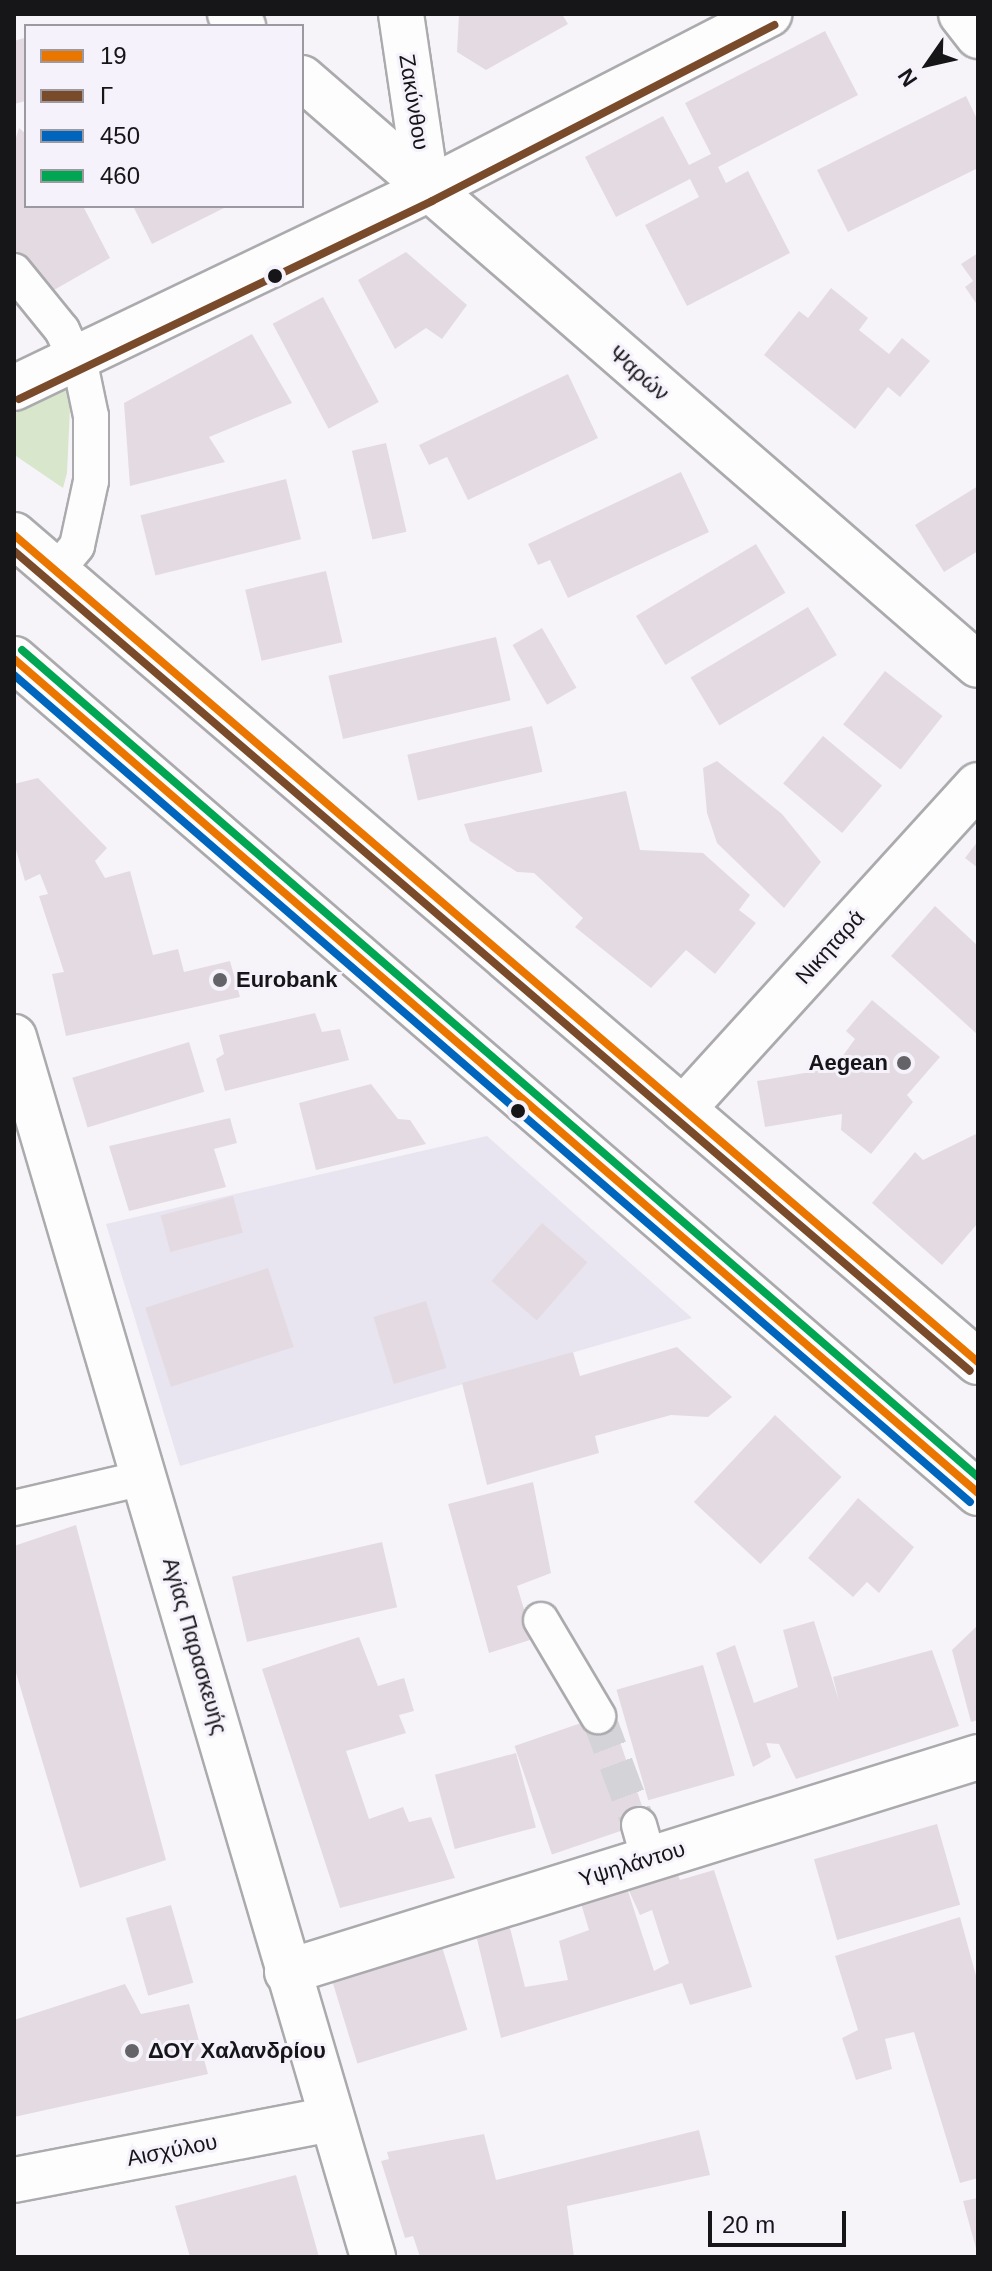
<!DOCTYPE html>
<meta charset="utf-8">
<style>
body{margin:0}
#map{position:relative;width:992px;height:2271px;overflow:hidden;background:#f6f4f9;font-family:Arial,sans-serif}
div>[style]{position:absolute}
.built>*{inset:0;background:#e8e4f0}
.green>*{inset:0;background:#d8e6cc}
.building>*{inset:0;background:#e4dbe2;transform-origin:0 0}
.pedestrian-tunnel>*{height:34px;margin-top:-17px;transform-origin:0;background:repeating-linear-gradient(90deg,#d4d3d7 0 34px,transparent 0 51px)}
.roads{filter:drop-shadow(2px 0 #abaaad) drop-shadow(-2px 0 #abaaad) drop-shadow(0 2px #abaaad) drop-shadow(0 -2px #abaaad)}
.pedestrian>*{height:34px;margin:-17px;padding:0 17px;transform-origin:17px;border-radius:17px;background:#fefdfe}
.minor>*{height:44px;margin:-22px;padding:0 22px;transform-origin:22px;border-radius:22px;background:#fefdfe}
.tertiary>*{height:44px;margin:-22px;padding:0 22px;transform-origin:22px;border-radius:22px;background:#fefdfe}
.secondary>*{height:44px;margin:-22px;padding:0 22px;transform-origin:22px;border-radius:22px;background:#fefdfe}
.bus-1>*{height:8px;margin:-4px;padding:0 4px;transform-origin:4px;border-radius:4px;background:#ea7600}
.bus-2>*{height:8px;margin:-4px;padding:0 4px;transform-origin:4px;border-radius:4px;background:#7a4b2a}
.bus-3>*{height:8px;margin:-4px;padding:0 4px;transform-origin:4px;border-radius:4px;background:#0065bd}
.bus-4>*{height:8px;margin:-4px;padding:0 4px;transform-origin:4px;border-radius:4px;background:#00a651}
.dots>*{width:22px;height:22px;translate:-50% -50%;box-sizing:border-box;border:4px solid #f5f2fb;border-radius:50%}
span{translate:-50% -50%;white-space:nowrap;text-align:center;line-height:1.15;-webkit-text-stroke:6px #f5f2fb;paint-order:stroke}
.street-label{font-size:22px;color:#161518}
.poi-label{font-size:22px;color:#161518;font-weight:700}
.left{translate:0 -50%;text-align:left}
.right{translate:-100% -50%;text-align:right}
.frame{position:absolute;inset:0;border:16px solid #161518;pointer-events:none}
.legend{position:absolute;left:24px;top:24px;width:280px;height:184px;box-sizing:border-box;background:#f5f2fb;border:2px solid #9c9aa0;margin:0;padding:10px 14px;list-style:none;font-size:24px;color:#161518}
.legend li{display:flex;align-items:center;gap:16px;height:40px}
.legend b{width:40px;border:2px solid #9c9aa0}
.north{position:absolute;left:888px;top:24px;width:80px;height:80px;-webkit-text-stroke:6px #f5f2fb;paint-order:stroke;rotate:236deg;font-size:22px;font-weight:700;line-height:32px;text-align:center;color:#161518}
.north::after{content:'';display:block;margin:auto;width:28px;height:36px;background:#161518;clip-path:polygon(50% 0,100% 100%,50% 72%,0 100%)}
.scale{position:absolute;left:708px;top:2211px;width:138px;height:36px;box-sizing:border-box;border:4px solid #161518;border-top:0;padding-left:10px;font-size:24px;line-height:28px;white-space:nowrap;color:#161518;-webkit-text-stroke:6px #f5f2fb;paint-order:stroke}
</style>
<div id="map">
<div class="built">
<i style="clip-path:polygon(487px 1136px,692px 1318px,180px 1466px,106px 1224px)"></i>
</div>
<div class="green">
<i style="clip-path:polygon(71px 386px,67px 473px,63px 488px,16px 456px,14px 414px)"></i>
</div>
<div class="building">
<i style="clip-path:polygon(459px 14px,562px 14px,568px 24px,486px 70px,457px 52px)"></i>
<i style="clip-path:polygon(825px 31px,858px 95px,718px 167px,726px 183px,748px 171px,790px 253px,687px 306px,645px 225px,699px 197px,690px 179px,616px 217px,585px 157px,663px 116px,689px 165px,711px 154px,685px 103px)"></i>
<i style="clip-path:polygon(24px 38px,26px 101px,14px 104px,14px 41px)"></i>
<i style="clip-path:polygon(966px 96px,978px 121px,978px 168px,848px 232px,817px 170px)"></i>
<i style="clip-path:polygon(19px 128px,26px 134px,26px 206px,83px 206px,110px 258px,47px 294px,14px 265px,14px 144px)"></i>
<i style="clip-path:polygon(133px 206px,228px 206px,152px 244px)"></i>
<i style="clip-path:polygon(406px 252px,467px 305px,442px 339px,426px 328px,395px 349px,358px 280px)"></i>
<i style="clip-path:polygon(978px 253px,978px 306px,965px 287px,973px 281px,961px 264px)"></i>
<i style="clip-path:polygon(831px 288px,868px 318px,859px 330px,889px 354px,902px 338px,930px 361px,900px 397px,888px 387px,855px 429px,764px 355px,799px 311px,808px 318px)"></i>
<i style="left:323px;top:297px;width:119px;height:57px;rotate:62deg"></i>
<i style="clip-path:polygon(252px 334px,292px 403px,209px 437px,225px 462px,130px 486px,124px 403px)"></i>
<i style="clip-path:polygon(568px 374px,598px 438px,468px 500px,447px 457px,429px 465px,419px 445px)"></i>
<i style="left:386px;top:443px;width:91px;height:35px;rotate:77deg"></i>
<i style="clip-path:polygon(681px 472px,709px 532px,568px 598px,550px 560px,538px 565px,528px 544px)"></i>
<i style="left:286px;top:479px;width:62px;height:150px;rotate:76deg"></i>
<i style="clip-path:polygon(978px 486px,978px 551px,944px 572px,915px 525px)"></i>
<i style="left:756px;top:544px;width:57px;height:140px;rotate:59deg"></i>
<i style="left:326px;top:571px;width:73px;height:83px;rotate:77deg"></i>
<i style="left:808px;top:607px;width:56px;height:137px;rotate:59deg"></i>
<i style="left:542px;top:628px;width:69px;height:34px;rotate:60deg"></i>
<i style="left:496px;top:637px;width:65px;height:172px;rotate:77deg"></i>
<i style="left:885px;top:671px;width:73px;height:68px;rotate:38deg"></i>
<i style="left:532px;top:726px;width:47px;height:128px;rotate:77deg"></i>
<i style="left:823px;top:736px;width:77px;height:62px;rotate:40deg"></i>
<i style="clip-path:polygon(717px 761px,782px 814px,821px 862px,784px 908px,717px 843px,707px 813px,703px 768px)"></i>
<i style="clip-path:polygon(38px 778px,107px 848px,95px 861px,105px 878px,130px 871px,153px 955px,178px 949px,184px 972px,230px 961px,240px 997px,66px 1036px,52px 974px,64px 972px,39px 896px,48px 894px,40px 874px,25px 881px,14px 843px,14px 784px)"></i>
<i style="clip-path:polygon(626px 791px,640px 850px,703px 853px,750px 895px,739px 910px,756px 923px,715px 974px,686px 950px,651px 988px,575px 927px,583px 918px,534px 873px,517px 872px,470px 841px,464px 824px)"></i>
<i style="clip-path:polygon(978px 841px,978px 868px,965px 858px)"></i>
<i style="clip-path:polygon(935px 906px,978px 946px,978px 1035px,891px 956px)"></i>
<i style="clip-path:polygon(872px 1000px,940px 1057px,907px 1095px,913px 1102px,871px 1154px,841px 1130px,842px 1114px,765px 1127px,757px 1081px,834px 1068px,855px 1039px,846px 1031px)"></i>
<i style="clip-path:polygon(315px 1013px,322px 1032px,340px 1029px,349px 1060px,225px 1091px,216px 1059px,224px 1054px,219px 1035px)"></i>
<i style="left:189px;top:1042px;width:52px;height:122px;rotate:73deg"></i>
<i style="clip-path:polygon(371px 1084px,398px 1119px,410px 1120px,426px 1144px,316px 1170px,299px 1103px)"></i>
<i style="clip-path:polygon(230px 1118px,237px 1143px,214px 1149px,226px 1187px,129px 1211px,109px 1146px)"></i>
<i style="clip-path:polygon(978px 1133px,978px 1223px,942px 1265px,872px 1203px,915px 1152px,923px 1160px)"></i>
<i style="left:233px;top:1196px;width:38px;height:75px;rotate:75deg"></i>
<i style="left:542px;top:1223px;width:60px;height:77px;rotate:41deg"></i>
<i style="left:268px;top:1268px;width:83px;height:129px;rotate:72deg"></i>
<i style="left:426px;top:1301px;width:70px;height:55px;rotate:73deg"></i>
<i style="clip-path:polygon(677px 1347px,732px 1397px,708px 1417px,671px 1415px,595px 1436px,599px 1453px,487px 1485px,462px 1383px,573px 1352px,580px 1376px)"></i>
<i style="left:775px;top:1415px;width:91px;height:119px;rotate:43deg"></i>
<i style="clip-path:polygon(533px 1482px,551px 1573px,517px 1586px,533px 1639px,489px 1653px,448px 1504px)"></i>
<i style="clip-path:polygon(858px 1498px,914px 1547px,879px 1593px,867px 1582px,853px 1597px,808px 1558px)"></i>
<i style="clip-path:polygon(76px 1525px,166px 1860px,80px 1888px,14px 1666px,14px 1546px)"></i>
<i style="left:382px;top:1542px;width:67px;height:154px;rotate:77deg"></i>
<i style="clip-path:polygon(814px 1621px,839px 1701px,833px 1677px,932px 1650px,959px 1726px,796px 1779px,779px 1744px,766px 1743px,771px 1757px,753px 1767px,716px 1653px,735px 1645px,754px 1703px,798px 1687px,783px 1630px)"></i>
<i style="clip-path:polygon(978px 1625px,978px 1720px,971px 1722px,952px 1650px)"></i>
<i style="clip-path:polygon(359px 1637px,378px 1686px,404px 1678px,414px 1711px,399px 1715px,406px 1733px,346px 1751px,369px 1819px,403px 1807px,409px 1822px,431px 1817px,455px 1878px,340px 1908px,262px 1669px)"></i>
<i style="left:703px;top:1665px;width:115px;height:90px;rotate:74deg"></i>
<i style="left:610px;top:1713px;width:115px;height:101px;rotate:71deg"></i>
<i style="left:516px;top:1753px;width:77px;height:84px;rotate:75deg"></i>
<i style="left:937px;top:1824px;width:84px;height:128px;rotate:74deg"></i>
<i style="clip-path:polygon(674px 1865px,680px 1880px,714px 1870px,752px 1987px,690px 2005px,682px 1983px,501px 2038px,476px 1935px,509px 1924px,525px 1987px,568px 1980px,559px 1941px,589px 1930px,579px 1897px,625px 1882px,654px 1971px,669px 1963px,652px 1910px,640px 1915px,625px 1882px)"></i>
<i style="left:171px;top:1905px;width:81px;height:47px;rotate:74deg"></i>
<i style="clip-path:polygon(960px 1917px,978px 1983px,978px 2178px,960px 2183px,914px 2032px,885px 2039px,892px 2069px,856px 2080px,842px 2038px,858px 2030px,835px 1956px)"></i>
<i style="left:439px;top:1937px;width:97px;height:115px;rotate:73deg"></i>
<i style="clip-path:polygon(125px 1984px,141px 2014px,189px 2004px,208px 2074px,14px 2117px,14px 2020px)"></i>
<i style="clip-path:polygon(699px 2130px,710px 2175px,567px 2206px,574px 2257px,420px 2257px,413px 2236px,405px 2238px,381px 2161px,389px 2159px,387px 2152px,484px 2134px,496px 2180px)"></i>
<i style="clip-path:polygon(296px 2175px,319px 2257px,190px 2257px,175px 2206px)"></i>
<i style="clip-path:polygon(978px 2198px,978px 2252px,977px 2252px,963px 2201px)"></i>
</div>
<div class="pedestrian-tunnel">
<i style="left:598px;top:1716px;width:116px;rotate:69.4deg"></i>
</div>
<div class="roads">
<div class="pedestrian">
<i style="left:14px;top:271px;width:76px;rotate:50.9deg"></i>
<i style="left:62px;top:330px;width:47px;rotate:65.1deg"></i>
<i style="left:82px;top:373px;width:44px;rotate:78.2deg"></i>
<i style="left:91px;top:416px;width:65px;rotate:90deg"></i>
<i style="left:91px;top:481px;width:66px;rotate:102.2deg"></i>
<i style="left:77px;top:546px;width:33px;rotate:130deg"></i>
<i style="left:14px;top:1508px;width:137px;rotate:-13.1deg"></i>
<i style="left:541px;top:1620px;width:112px;rotate:59.3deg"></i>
<i style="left:639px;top:1825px;width:35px;rotate:74deg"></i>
</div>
<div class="minor">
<i style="left:401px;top:14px;width:178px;rotate:81.6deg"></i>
<i style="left:961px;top:14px;width:28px;rotate:52deg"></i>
<i style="left:683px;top:1109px;width:438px;rotate:-47.7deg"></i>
<i style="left:287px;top:1972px;width:724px;rotate:-17.28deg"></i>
<i style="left:14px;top:2180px;width:322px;rotate:-10.9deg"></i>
</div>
<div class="tertiary">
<i style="left:230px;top:14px;width:18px;rotate:43deg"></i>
<i style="left:302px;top:78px;width:895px;rotate:40.97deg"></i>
<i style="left:14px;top:388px;width:458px;rotate:-25.6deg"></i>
<i style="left:427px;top:190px;width:385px;rotate:-27.2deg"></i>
<i style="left:14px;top:1037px;width:1272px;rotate:73.6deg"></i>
</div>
<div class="secondary">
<i style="left:14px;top:535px;width:1270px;rotate:40.63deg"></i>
<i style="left:14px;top:659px;width:1275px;rotate:40.86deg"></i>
</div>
</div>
<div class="bus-1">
<i style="left:14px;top:535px;width:1270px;rotate:40.63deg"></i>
<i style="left:14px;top:659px;width:1275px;rotate:40.86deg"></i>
</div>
<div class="bus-2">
<i style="left:19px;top:399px;width:458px;rotate:-25.6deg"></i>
<i style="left:432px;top:201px;width:385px;rotate:-27.2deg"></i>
<i style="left:14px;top:551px;width:1259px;rotate:40.62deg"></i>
</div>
<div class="bus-3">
<i style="left:14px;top:675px;width:1264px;rotate:40.86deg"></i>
</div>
<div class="bus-4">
<i style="left:22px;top:650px;width:1264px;rotate:40.86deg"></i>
</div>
<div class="dots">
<i style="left:275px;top:276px;background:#161518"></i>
<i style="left:220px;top:980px;background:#646367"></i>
<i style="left:904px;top:1063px;background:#646367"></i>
<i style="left:518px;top:1111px;background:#161518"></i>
<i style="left:132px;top:2051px;background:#646367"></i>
</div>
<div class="street-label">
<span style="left:414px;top:102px;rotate:81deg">Ζακύνθου</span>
<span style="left:639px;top:373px;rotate:41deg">Ψαρών</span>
<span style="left:830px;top:947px;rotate:-48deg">Νικηταρά</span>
<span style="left:195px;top:1646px;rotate:74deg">Αγίας Παρασκευής</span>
<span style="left:632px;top:1864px;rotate:-17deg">Υψηλάντου</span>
<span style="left:172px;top:2150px;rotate:-11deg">Αισχύλου</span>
</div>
<div class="poi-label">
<span class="left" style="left:236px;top:980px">Eurobank</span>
<span class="right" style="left:888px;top:1063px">Aegean</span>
<span class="left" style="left:148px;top:2051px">ΔΟΥ Χαλανδρίου</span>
</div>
<div class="frame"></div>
<ul class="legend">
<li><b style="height:10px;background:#ea7600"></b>19</li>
<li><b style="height:10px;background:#7a4b2a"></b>Γ</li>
<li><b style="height:10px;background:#0065bd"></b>450</li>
<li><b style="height:10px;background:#00a651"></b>460</li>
</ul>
<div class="north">N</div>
<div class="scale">20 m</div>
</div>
